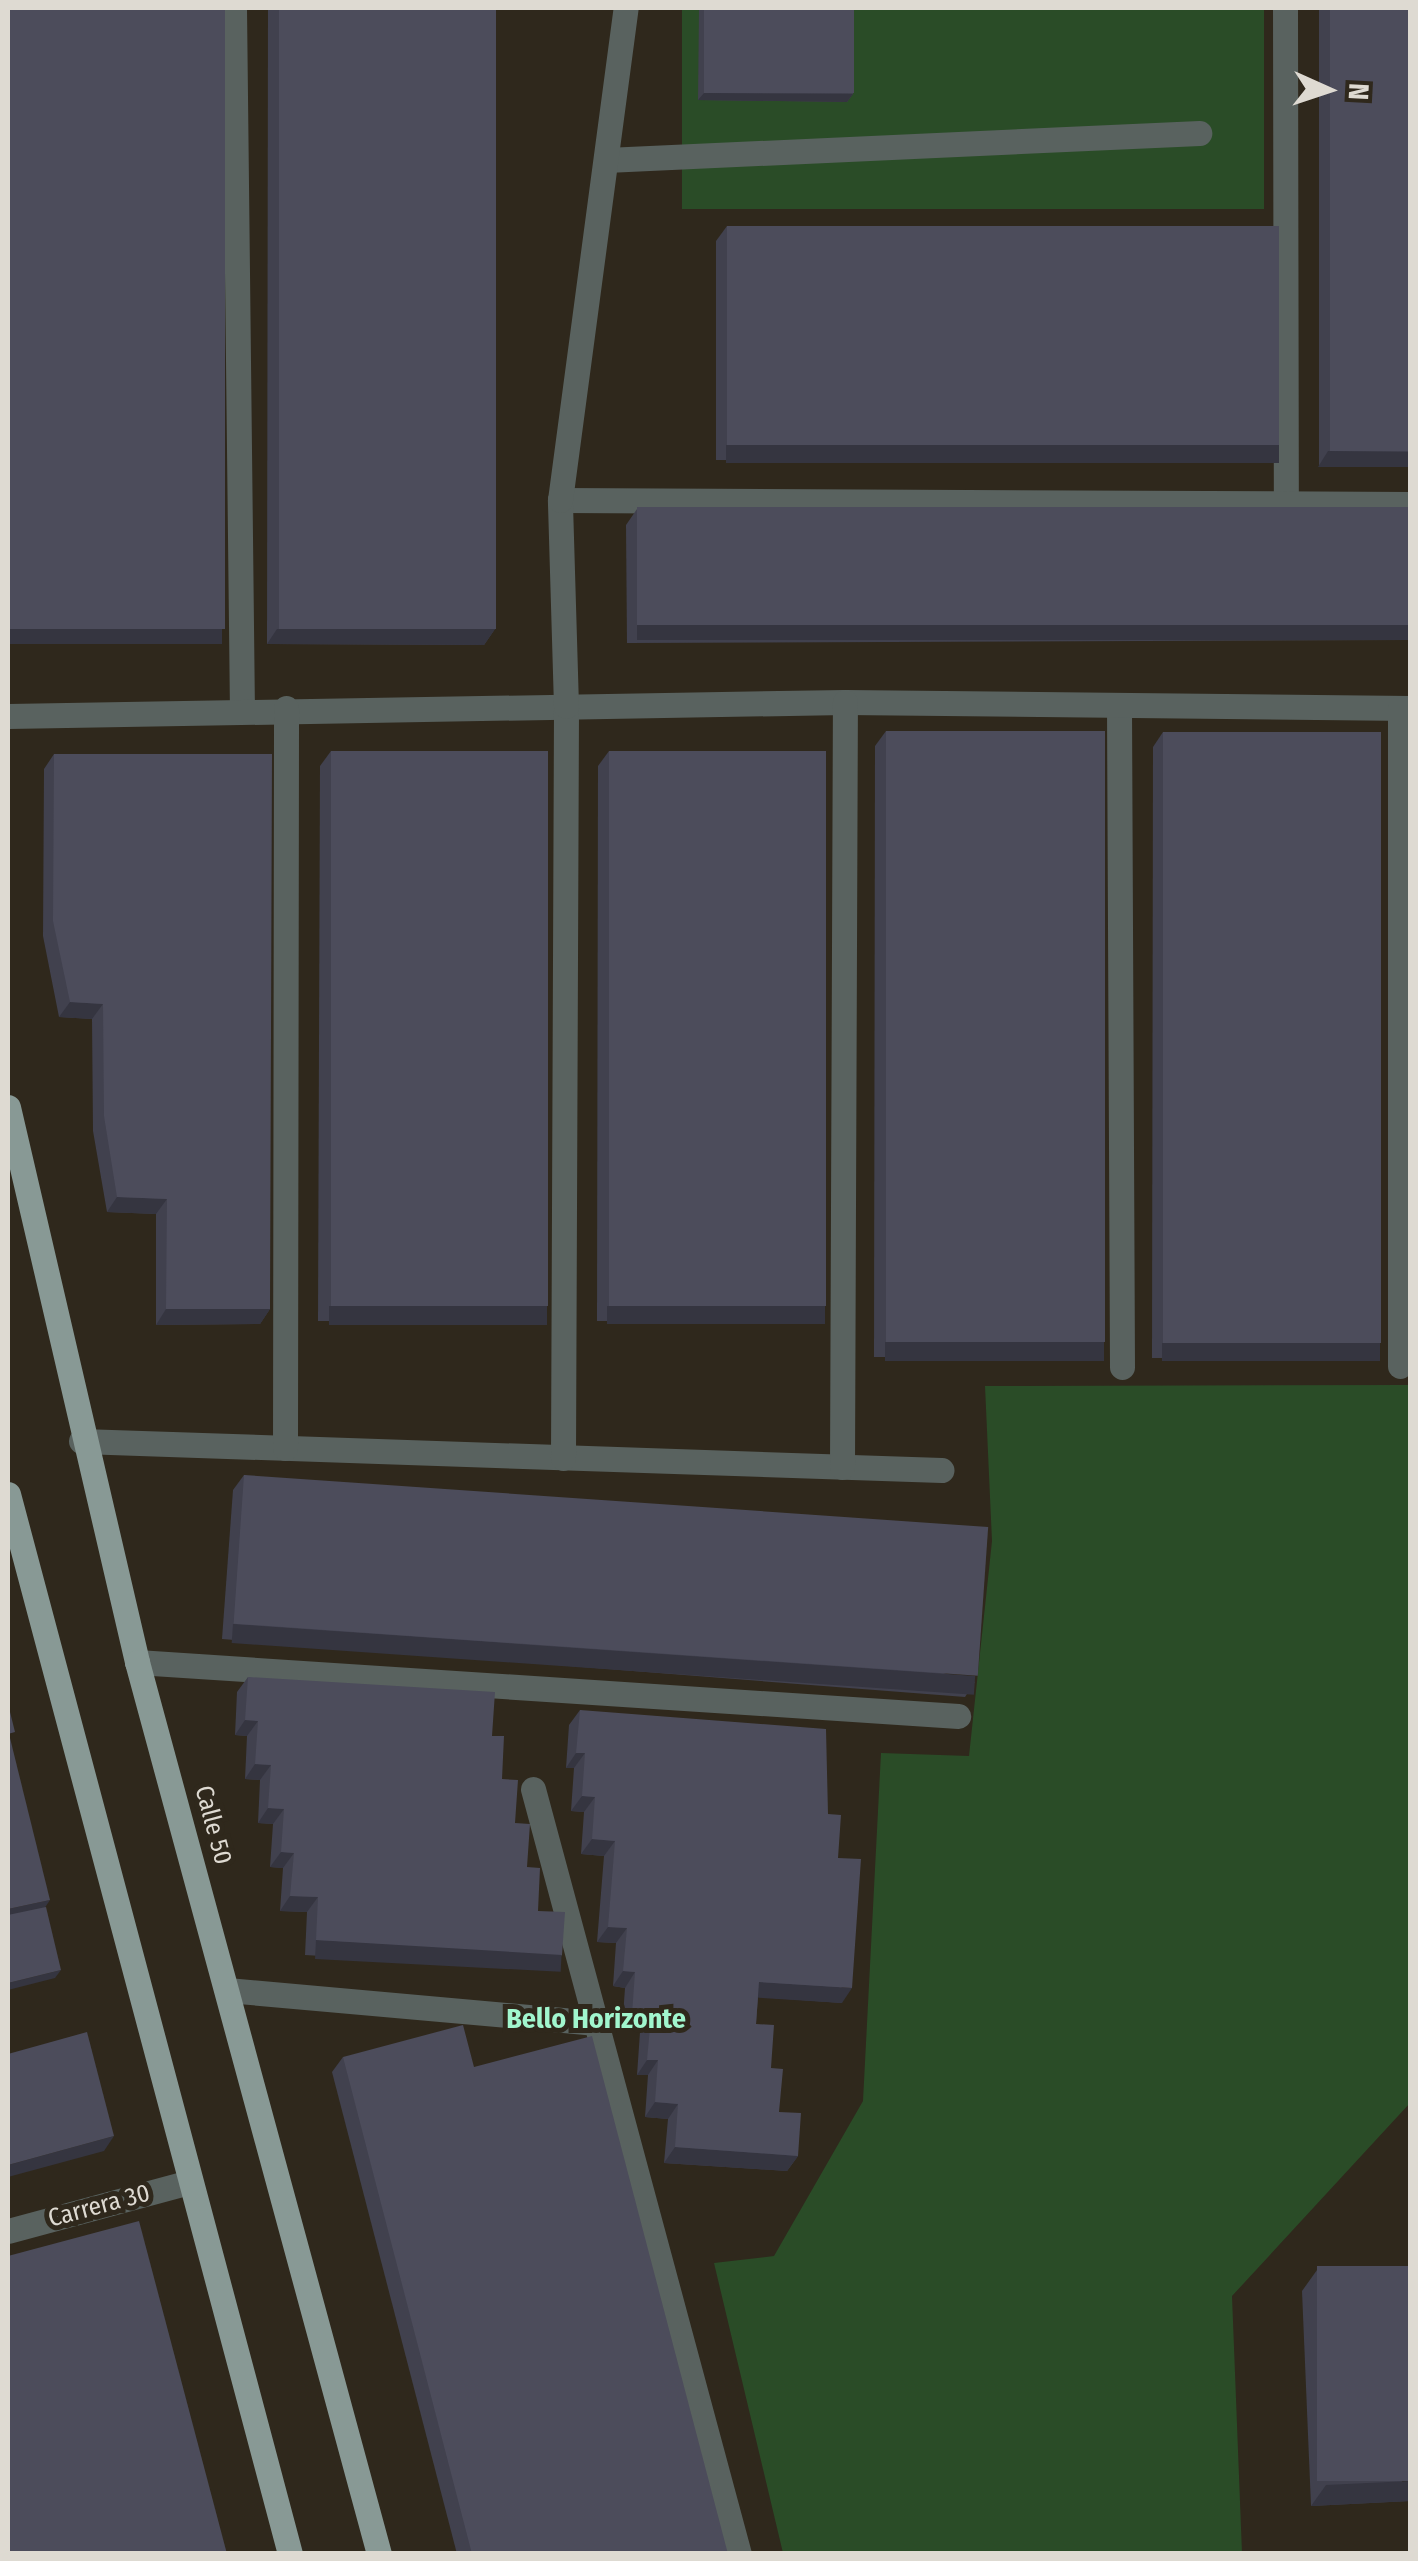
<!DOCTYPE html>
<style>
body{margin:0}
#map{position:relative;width:1418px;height:2561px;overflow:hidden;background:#2f281c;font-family:"Fira Sans Condensed",sans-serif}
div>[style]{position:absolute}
.green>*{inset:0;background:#2a4c27;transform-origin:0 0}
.minor>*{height:25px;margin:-12.5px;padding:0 12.5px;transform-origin:12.5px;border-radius:12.5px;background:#59625f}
.major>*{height:25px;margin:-12.5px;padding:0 12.5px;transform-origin:12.5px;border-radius:12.5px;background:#889995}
.wall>*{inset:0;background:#41414e;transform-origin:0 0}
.shaded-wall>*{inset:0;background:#353540;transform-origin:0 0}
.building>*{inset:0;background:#4c4c5b;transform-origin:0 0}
span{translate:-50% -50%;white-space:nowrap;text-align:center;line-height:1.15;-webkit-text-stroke:10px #2f281c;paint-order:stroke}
.street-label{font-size:25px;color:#dedad2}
.neighbourhood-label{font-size:28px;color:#a1f6ce;font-weight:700}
.frame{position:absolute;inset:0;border:10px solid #dedad2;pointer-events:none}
.north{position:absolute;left:1278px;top:40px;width:100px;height:100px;-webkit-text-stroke:8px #2f281c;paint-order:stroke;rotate:93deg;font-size:28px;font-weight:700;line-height:40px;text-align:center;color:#dedad2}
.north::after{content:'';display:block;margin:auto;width:35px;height:45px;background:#dedad2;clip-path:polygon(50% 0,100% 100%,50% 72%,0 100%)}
</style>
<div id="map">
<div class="green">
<i style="left:682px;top:8px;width:582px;height:201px"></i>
<i style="clip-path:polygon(1410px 1385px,1410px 2103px,1232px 2296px,1242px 2553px,783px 2553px,714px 2263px,774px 2256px,863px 2101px,881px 1753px,969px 1756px,992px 1541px,985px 1386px)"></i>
</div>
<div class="minor">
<i style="left:234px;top:8px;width:700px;rotate:89.35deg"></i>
<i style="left:1285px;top:8px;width:496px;rotate:89.9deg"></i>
<i style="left:606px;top:160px;width:594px;rotate:-2.61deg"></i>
<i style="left:560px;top:500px;width:850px;rotate:0.27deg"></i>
<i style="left:1119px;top:706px;width:661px;rotate:89.74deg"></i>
<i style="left:8px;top:716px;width:837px;rotate:-0.96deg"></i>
<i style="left:845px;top:702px;width:565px;rotate:0.61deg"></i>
<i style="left:1400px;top:1366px;width:658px;rotate:-90deg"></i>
<i style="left:81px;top:1441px;width:861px;rotate:1.93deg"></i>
<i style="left:285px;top:1448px;width:740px;rotate:-89.92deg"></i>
<i style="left:563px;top:1458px;width:752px;rotate:-89.77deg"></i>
<i style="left:566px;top:706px;width:206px;rotate:-91.7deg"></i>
<i style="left:560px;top:500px;width:496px;rotate:-82.4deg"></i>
<i style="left:842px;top:1467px;width:765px;rotate:-89.78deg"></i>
<i style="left:137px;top:1662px;width:823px;rotate:3.76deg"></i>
<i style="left:533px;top:1789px;width:792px;rotate:74.93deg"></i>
<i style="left:227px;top:1990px;width:368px;rotate:5.1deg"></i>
<i style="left:8px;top:2231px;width:188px;rotate:-15.1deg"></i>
</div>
<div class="major">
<i style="left:8px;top:1107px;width:570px;rotate:76.91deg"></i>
<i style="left:137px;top:1662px;width:924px;rotate:74.82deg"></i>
<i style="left:8px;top:1494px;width:1097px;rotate:75.1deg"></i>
</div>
<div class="wall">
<i style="clip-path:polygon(268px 8px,496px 8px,495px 629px,484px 645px,267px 644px)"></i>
<i style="clip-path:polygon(699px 8px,854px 8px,853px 94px,847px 102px,698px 100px)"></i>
<i style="left:1319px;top:8px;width:91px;height:459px"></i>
<i style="clip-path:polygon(727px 226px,1268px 462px,716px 460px,716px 241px)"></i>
<i style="clip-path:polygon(1410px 507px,1410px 640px,627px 643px,626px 525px,637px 509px)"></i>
<i style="clip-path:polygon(886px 731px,1104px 1342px,1093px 1357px,874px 1357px,875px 746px)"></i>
<i style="clip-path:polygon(1163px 732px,1369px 1358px,1152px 1358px,1153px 747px)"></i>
<i style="clip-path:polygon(331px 751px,536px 1321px,318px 1321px,320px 766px)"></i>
<i style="clip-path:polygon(609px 751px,814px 1321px,597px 1321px,598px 766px)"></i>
<i style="clip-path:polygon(54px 754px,270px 1309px,260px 1324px,156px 1325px,156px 1214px,107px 1212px,93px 1131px,92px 1019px,59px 1017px,43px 936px,44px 769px)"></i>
<i style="clip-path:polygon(244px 1475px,975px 1682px,965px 1697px,222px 1639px,233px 1490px)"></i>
<i style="clip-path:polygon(248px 1677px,492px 1736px,502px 1779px,538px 1911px,562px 1955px,552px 1970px,305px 1955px,307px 1912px,280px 1911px,283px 1868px,270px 1867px,273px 1824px,258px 1823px,260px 1780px,245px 1779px,247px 1736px,235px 1735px,237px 1692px)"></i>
<i style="clip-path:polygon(580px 1710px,828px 1814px,838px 1858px,842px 2003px,758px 1997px,756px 2024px,771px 2068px,779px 2112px,798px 2156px,787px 2171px,664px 2163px,668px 2119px,645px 2117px,648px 2075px,637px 2075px,640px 2032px,622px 2030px,625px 1988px,613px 1986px,616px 1943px,597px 1942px,604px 1856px,581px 1854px,584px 1812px,571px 1811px,574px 1768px,566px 1768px,569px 1725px)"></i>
<i style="clip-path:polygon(343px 2057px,728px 2554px,457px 2554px,332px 2072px)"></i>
<i style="clip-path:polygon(1317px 2270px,1410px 2501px,1311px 2506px,1302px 2291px)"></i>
</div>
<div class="shaded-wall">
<i style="clip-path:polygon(704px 93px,853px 94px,847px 102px,698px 100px)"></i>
<i style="left:726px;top:445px;width:553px;height:18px"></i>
<i style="clip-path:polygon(1328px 451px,1410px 452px,1410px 467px,1318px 467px)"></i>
<i style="left:1410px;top:625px;width:15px;height:773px;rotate:90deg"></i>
<i style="left:8px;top:629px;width:214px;height:15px"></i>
<i style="clip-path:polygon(277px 629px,495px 629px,484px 645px,267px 644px)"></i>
<i style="clip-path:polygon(70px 1002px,103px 1004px,92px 1019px,59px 1017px)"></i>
<i style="clip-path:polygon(117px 1197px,167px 1199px,156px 1214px,107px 1212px)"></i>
<i style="left:329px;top:1306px;width:218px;height:19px"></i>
<i style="left:607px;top:1306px;width:218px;height:18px"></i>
<i style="clip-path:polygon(166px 1309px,270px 1309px,260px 1324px,156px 1325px)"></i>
<i style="left:885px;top:1342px;width:219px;height:19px"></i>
<i style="left:1162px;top:1343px;width:218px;height:18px"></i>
<i style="left:233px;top:1624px;width:744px;height:19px;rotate:4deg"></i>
<i style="clip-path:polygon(245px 1720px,258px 1721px,247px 1736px,235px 1735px)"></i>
<i style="clip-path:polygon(576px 1753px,585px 1753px,574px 1768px,566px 1768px)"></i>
<i style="clip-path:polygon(255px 1764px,271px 1765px,260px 1780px,245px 1779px)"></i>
<i style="clip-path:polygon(582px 1796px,595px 1797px,584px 1812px,571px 1811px)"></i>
<i style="clip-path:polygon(268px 1808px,284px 1809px,273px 1824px,258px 1823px)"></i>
<i style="clip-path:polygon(592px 1839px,615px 1841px,604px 1856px,581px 1854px)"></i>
<i style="clip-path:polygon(281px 1852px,294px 1853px,283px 1868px,270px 1867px)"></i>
<i style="clip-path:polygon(290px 1896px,318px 1897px,307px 1912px,280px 1911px)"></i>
<i style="clip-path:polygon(50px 1900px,40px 1915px,8px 1922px,8px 1909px)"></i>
<i style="clip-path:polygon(608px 1927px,627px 1928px,616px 1943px,597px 1942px)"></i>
<i style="left:316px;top:1940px;width:246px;height:19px;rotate:3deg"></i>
<i style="clip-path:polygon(61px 1970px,55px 1978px,8px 1990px,8px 1983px)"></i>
<i style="clip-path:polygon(623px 1971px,635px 1972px,625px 1988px,613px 1986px)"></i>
<i style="clip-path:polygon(759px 1982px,852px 1988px,842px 2003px,748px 1997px)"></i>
<i style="clip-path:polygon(632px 2014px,651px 2017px,640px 2032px,622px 2030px)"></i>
<i style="clip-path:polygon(647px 2060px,658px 2060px,648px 2075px,637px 2075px)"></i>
<i style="clip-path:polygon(655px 2102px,678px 2104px,668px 2119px,645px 2117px)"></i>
<i style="clip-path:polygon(114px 2136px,104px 2151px,8px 2177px,8px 2165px)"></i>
<i style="clip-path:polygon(675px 2147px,798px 2156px,787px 2171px,664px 2163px)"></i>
<i style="clip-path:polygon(1410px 2481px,1410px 2501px,1311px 2506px,1326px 2485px)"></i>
</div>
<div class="building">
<i style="left:8px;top:8px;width:217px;height:621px"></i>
<i style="left:279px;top:8px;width:217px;height:621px"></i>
<i style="left:704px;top:8px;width:150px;height:85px"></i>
<i style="left:1330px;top:8px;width:80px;height:443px"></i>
<i style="left:727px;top:226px;width:552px;height:219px"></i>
<i style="left:1410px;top:507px;width:118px;height:773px;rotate:90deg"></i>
<i style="left:886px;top:731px;width:219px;height:611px"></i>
<i style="left:1163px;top:732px;width:218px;height:611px"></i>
<i style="left:331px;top:751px;width:217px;height:555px"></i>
<i style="left:609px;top:751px;width:217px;height:555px"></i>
<i style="clip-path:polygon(54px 754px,272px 754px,270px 1309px,166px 1309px,167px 1199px,117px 1197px,104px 1116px,103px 1004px,70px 1002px,53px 921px)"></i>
<i style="left:244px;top:1475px;width:746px;height:149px;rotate:4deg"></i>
<i style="clip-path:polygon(248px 1677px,495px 1692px,492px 1736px,504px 1736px,502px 1779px,518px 1780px,515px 1823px,530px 1824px,527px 1867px,540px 1868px,538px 1911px,565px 1912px,562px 1955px,316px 1940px,318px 1897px,290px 1896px,294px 1853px,281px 1852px,284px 1809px,268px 1808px,271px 1765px,255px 1764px,258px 1721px,245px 1720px)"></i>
<i style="clip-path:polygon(8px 1704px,15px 1732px,8px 1734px)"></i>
<i style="clip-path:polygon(580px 1710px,826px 1729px,828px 1814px,841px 1815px,838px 1858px,861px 1859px,852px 1988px,759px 1982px,756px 2024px,774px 2025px,771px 2068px,783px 2069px,779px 2112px,801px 2113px,798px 2156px,675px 2147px,678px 2104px,655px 2102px,658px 2060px,647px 2060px,651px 2017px,632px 2014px,635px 1972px,623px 1971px,627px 1928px,608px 1927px,615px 1841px,592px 1839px,595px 1797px,582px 1796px,585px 1753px,576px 1753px)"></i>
<i style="clip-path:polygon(10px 1738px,50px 1900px,8px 1909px,8px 1739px)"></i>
<i style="clip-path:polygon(46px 1907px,61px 1970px,8px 1983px,8px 1915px)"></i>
<i style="clip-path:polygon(463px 2025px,474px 2067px,592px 2036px,728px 2554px,472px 2554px,343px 2057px)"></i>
<i style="clip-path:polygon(87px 2032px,114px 2136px,8px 2165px,8px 2054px)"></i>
<i style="clip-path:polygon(139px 2221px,227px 2554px,8px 2554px,8px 2256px)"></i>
<i style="left:1410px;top:2266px;width:215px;height:93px;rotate:90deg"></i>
</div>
<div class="street-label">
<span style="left:213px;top:1825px;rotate:75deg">Calle 50</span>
<span style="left:99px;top:2206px;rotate:-15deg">Carrera 30</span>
</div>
<div class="neighbourhood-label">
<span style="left:596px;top:2019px">Bello Horizonte</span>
</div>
<div class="frame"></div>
<div class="north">N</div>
</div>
